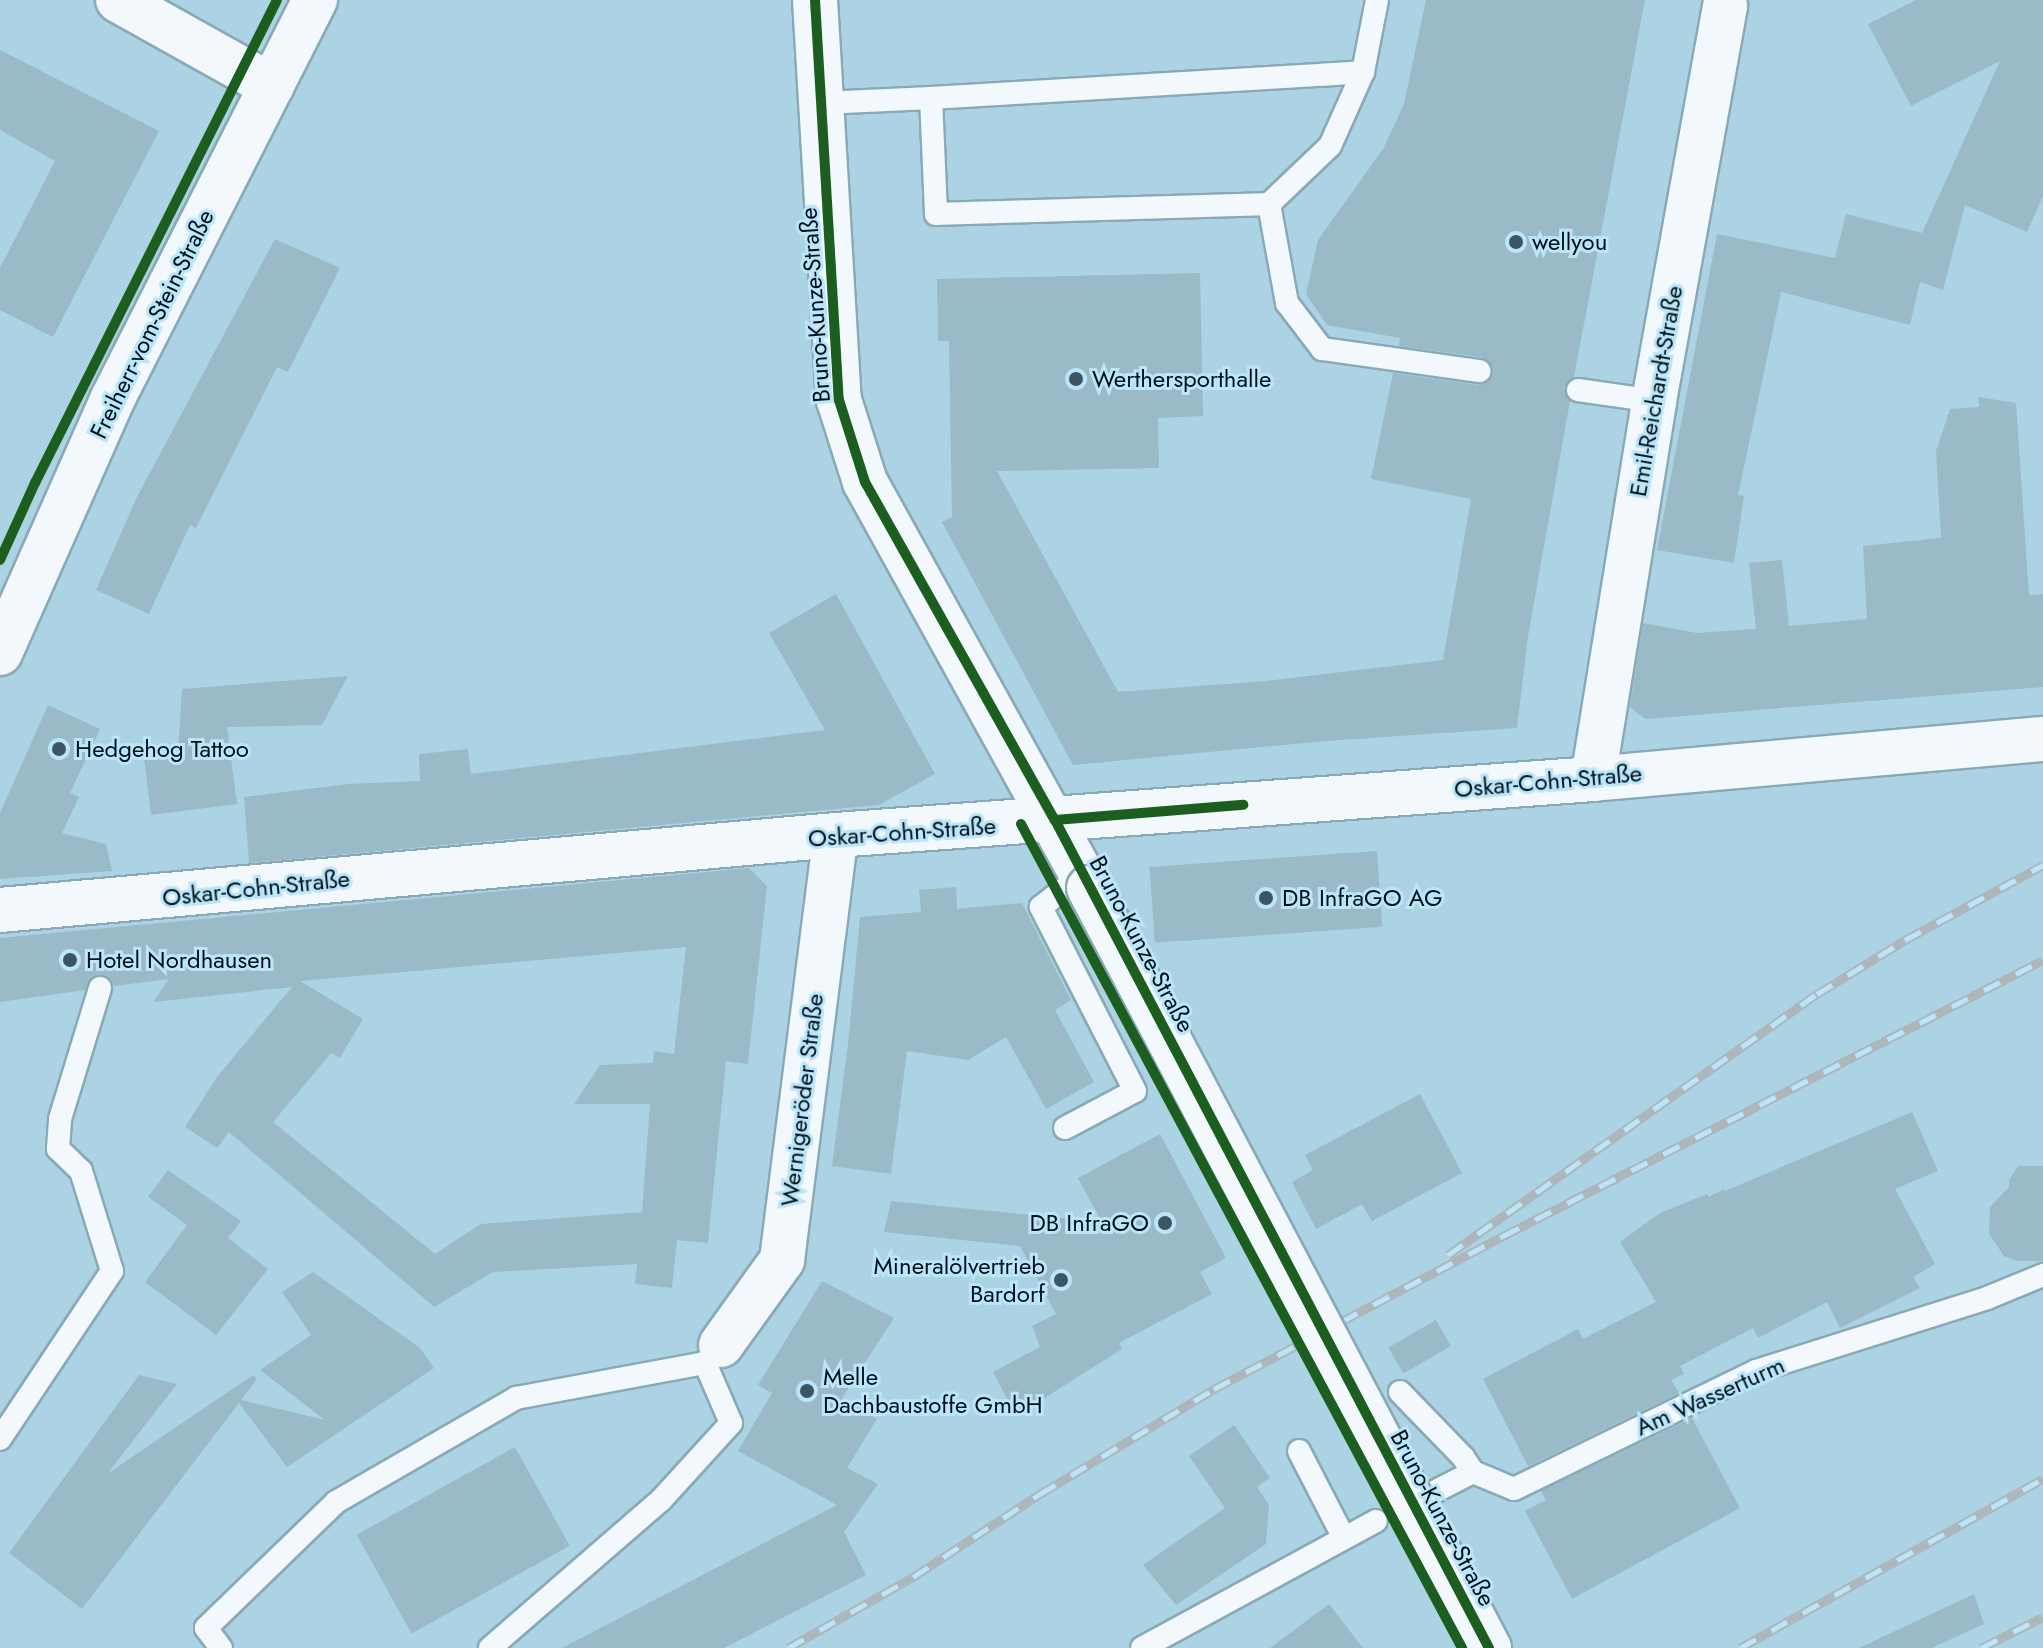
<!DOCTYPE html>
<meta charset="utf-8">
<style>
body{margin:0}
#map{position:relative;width:2043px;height:1648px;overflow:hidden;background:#abd3e4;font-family:Jost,sans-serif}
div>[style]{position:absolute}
.building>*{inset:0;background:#9abac8;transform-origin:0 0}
.roads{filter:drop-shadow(2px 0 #89a9b6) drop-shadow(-2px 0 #89a9b6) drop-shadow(0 2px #89a9b6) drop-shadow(0 -2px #89a9b6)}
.lane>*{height:22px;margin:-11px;padding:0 11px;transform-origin:11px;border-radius:11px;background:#f2f8fb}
.street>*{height:44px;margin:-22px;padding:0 22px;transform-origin:22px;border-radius:22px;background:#f2f8fb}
.secondary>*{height:44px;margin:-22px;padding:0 22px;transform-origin:22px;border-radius:22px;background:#f2f8fb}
.rail>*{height:9px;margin-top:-4.5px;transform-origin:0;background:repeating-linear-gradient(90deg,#bbe5f8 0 18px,#adb6ba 0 36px);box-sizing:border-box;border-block:2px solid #adb6ba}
.bridges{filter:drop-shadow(2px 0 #89a9b6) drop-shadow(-2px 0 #89a9b6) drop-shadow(0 2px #89a9b6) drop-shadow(0 -2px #89a9b6)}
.street-bridge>*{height:44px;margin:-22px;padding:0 22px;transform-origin:22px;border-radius:22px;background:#f2f8fb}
.cycleway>*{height:10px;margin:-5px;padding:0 5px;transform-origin:5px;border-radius:5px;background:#1b5e20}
.dots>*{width:22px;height:22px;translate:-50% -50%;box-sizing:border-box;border:4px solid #bbe5f8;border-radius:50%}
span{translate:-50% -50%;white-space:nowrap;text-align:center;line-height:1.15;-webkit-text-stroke:6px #bbe5f8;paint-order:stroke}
.poi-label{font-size:24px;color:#00121b}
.left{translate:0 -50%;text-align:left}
.right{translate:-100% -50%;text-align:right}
.street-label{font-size:24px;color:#00121b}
</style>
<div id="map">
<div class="building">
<i style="clip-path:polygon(1426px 0,1645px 0,1574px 377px,1564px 387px,1570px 401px,1528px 636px,1517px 728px,1326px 741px,1073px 765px,942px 522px,952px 517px,949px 341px,938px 341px,937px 279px,1200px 273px,1203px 416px,1158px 418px,1159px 468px,997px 471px,1118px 692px,1266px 681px,1443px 660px,1471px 499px,1371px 479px,1393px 373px,1478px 385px,1490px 379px,1492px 366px,1481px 357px,1399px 346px,1400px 338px,1327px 325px,1306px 294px,1318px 240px,1383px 149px,1404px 104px)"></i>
<i style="clip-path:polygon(1916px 0,2043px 0,2043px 196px,2027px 232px,1965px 205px,1943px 290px,1920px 282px,1910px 325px,1781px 292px,1738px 495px,1744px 496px,1734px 563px,1657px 550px,1717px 234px,1835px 258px,1846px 214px,1922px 233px,2000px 61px,1911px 106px,1868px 24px)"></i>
<i style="clip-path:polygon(0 50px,159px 131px,53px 337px,0 310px,0 268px,55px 161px,0 130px)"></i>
<i style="clip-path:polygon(275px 239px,340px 268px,288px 372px,277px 367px,196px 528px,190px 525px,149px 614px,96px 590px,137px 497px)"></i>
<i style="clip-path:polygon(1978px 397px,2016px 403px,2029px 595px,2043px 594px,2043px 687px,1645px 719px,1630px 707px,1643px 623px,1697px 633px,1756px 629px,1749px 563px,1782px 560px,1789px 626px,1867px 619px,1863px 546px,1941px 538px,1936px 451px,1950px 409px,1979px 407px)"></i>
<i style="clip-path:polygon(836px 594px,935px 774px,879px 805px,249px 863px,244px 797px,349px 784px,420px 781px,419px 754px,468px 749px,471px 774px,825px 730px,769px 633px)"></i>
<i style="clip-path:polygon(348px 676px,322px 725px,227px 727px,237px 804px,151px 815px,144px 758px,178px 754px,182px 689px)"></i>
<i style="clip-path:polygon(48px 705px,100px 729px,70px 793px,79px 797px,62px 833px,106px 844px,112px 871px,0 879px,0 813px)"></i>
<i style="left:1377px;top:851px;width:76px;height:228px;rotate:86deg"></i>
<i style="clip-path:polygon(evenodd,749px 868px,767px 886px,748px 1064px,726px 1061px,708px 1243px,677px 1240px,672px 1288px,635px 1284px,637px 1264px,493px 1272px,434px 1307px,229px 1132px,217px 1148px,185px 1127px,217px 1077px,292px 987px,153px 1002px,169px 979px,114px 986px,110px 978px,98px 974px,90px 978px,85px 990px,0 1002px,0 938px,749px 868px,686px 947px,674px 1054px,654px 1051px,653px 1063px,600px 1065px,574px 1104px,650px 1104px,642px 1212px,481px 1224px,435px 1254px,273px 1122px,331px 1053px,340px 1058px,363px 1019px,300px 981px,686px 947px)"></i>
<i style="clip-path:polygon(956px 887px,957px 909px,1022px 903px,1071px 1000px,1055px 1010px,1094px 1082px,1046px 1109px,1006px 1037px,968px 1060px,907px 1051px,891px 1174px,832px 1166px,848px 1044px,860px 917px,921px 912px,919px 890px)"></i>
<i style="clip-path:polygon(1420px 1094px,1462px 1173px,1372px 1221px,1362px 1204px,1316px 1229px,1292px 1182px,1313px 1170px,1305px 1155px)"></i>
<i style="clip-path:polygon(1912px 1112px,1938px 1171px,1895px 1189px,1935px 1264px,1913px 1277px,1920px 1288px,1840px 1328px,1827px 1302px,1758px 1338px,1753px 1328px,1680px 1366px,1684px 1374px,1671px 1380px,1679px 1393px,1528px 1466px,1483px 1379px,1578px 1329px,1583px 1339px,1656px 1302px,1620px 1242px,1660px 1213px,1707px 1194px,1709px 1197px,1724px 1189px,1725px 1191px)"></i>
<i style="clip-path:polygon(1160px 1134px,1226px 1258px,1200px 1272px,1212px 1294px,1119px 1343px,1122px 1349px,1016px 1416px,993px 1372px,1040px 1347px,1032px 1326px,1056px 1314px,1020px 1246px,884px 1232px,891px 1201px,1102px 1222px,1078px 1178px)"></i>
<i style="clip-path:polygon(2018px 1166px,2043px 1166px,2043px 1261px,2017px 1261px,2004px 1256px,1989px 1234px,1990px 1207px,2009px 1187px,2009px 1180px)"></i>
<i style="clip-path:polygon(168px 1170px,241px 1221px,228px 1238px,268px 1269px,216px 1335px,145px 1282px,187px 1225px,148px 1197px)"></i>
<i style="clip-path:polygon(313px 1272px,420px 1348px,434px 1368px,287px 1467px,239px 1403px,82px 1609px,9px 1553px,139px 1375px,177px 1384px,107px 1474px,253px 1375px,257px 1379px,241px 1400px,325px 1420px,260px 1370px,311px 1335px,282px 1292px)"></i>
<i style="clip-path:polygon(822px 1281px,894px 1318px,842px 1398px,877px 1419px,847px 1468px,878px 1484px,844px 1532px,866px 1575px,724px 1648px,562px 1648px,837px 1505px,738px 1451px,772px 1393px,758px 1385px)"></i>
<i style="left:1436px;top:1320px;width:30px;height:55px;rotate:60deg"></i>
<i style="clip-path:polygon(1692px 1418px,1740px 1508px,1572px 1599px,1525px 1511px,1546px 1500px,1541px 1491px)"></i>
<i style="clip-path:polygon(1234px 1425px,1270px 1478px,1257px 1487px,1269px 1505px,1266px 1544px,1176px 1605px,1143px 1565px,1225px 1508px,1189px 1456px)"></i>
<i style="left:515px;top:1447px;width:113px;height:181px;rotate:61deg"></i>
<i style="clip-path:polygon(1974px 1594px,1984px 1624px,1932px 1648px,1859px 1648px)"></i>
<i style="clip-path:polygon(1329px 1604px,1363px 1648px,1270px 1648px)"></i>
</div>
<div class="roads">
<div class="lane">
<i style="left:931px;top:98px;width:433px;rotate:-3.4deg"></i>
<i style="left:822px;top:103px;width:109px;rotate:-2.6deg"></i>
<i style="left:931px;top:98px;width:116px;rotate:87.5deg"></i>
<i style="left:936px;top:214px;width:333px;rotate:-1.7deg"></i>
<i style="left:1269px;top:204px;width:84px;rotate:-43.6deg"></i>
<i style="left:1330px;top:146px;width:81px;rotate:-66deg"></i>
<i style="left:1363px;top:72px;width:73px;rotate:-79deg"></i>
<i style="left:1269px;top:204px;width:101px;rotate:79.7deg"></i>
<i style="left:1287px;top:303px;width:58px;rotate:52.7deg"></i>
<i style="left:1322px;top:349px;width:159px;rotate:8deg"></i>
<i style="left:1578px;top:390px;width:77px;rotate:8.2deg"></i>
<i style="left:1065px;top:1128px;width:79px;rotate:-27.9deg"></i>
<i style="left:1135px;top:1091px;width:207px;rotate:-117.1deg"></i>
<i style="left:1041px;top:907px;width:53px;rotate:-38.2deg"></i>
<i style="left:1400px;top:1392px;width:91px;rotate:45.9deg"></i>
<i style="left:1463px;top:1457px;width:18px;rotate:56deg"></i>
<i style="left:0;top:1439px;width:202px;rotate:-56.3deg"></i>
<i style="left:112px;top:1271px;width:105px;rotate:-107.2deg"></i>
<i style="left:81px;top:1171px;width:32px;rotate:-136deg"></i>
<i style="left:58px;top:1149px;width:30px;rotate:-86deg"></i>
<i style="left:60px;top:1119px;width:137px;rotate:-73deg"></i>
<i style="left:1299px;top:1451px;width:98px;rotate:62.7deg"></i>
<i style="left:1432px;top:1493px;width:46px;rotate:-27.1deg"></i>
<i style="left:1473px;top:1472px;width:44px;rotate:22.5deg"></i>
<i style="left:1514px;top:1489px;width:269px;rotate:-26deg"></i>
<i style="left:1756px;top:1371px;width:242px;rotate:-17.5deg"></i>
<i style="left:1987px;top:1298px;width:61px;rotate:-22.3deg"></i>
<i style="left:221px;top:1648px;width:25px;rotate:-127deg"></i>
<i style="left:206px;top:1628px;width:181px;rotate:-44.1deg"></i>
<i style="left:336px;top:1502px;width:208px;rotate:-30deg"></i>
<i style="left:516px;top:1398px;width:192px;rotate:-10.5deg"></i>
<i style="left:705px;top:1363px;width:24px;rotate:-48deg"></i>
<i style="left:490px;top:1648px;width:226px;rotate:-40.9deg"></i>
<i style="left:661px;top:1500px;width:104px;rotate:-47.7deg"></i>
<i style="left:731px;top:1423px;width:65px;rotate:-113.4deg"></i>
<i style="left:1142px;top:1648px;width:266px;rotate:-28.5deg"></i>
</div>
<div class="street">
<i style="left:118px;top:0;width:176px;rotate:29.2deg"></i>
<i style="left:815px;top:0;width:401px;rotate:86.6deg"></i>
<i style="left:839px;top:400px;width:86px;rotate:72.4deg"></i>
<i style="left:865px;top:482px;width:464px;rotate:61.1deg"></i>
<i style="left:1593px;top:779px;width:383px;rotate:-80.8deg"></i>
<i style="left:1654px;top:401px;width:402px;rotate:-79.8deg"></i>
<i style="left:0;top:910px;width:839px;rotate:-5.13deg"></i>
<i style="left:836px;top:835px;width:759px;rotate:-4.23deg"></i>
<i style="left:1593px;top:779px;width:452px;rotate:-5.1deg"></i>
<i style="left:721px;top:1345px;width:105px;rotate:-54.3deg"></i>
<i style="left:782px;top:1260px;width:428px;rotate:-82.8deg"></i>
</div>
<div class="secondary">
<i style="left:0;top:653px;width:277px;rotate:-66.1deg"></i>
<i style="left:112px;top:400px;width:449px;rotate:-63.1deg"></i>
</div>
</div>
<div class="rail">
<i style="left:1448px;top:1255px;width:452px;rotate:-35.3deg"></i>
<i style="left:1817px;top:994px;width:103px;rotate:-31.5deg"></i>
<i style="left:1905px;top:940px;width:157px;rotate:-28.5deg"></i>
<i style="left:788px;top:1648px;width:144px;rotate:-29.6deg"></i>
<i style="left:913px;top:1577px;width:152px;rotate:-33.2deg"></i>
<i style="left:1040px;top:1494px;width:203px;rotate:-31.1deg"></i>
<i style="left:1214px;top:1389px;width:327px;rotate:-27.9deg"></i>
<i style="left:1503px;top:1236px;width:606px;rotate:-27.07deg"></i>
<i style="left:1740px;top:1648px;width:347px;rotate:-29.2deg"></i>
<i style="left:1981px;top:1648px;width:69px;rotate:-26.6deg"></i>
</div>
<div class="bridges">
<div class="street-bridge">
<i style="left:1089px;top:888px;width:859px;rotate:62.24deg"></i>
</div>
</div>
<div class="cycleway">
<i style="left:815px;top:0;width:401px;rotate:86.6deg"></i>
<i style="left:839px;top:400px;width:86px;rotate:72.4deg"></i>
<i style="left:865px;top:482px;width:388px;rotate:60.7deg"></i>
<i style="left:1055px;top:820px;width:935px;rotate:62.34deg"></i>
<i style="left:0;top:560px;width:85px;rotate:-65.6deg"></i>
<i style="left:35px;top:483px;width:540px;rotate:-63.39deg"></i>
<i style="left:1055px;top:820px;width:189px;rotate:-4.6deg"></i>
<i style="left:1021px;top:824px;width:935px;rotate:61.84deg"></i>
</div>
<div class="dots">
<i style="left:1516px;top:242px;background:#3c5661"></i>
<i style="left:1076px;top:379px;background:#3c5661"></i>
<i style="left:59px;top:749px;background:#3c5661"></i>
<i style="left:1266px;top:898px;background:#3c5661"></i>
<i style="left:70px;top:960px;background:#3c5661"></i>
<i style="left:1165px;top:1223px;background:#3c5661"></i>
<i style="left:1061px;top:1280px;background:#3c5661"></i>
<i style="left:807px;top:1391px;background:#3c5661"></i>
</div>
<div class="poi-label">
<span class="left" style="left:1532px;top:242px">wellyou</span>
<span class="left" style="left:1092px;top:379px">Werthersporthalle</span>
<span class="left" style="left:75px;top:749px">Hedgehog Tattoo</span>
<span class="left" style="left:1282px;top:898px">DB InfraGO AG</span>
<span class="left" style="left:86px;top:960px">Hotel Nordhausen</span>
<span class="right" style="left:1149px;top:1223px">DB InfraGO</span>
<span class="right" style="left:1045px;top:1280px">Mineralölvertrieb<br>Bardorf</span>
<span class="left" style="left:823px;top:1391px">Melle<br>Dachbaustoffe GmbH</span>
</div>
<div class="street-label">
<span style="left:815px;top:305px;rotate:-94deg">Bruno-Kunze-Straße</span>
<span style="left:152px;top:324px;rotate:-64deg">Freiherr-vom-Stein-Straße</span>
<span style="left:1656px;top:391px;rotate:-80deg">Emil-Reichardt-Straße</span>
<span style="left:1548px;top:781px;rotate:-5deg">Oskar-Cohn-Straße</span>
<span style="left:902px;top:832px;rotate:-4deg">Oskar-Cohn-Straße</span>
<span style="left:256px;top:888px;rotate:-6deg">Oskar-Cohn-Straße</span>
<span style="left:1142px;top:944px;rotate:62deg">Bruno-Kunze-Straße</span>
<span style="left:802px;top:1100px;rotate:-83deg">Wernigeröder Straße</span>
<span style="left:1710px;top:1396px;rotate:-24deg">Am Wasserturm</span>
<span style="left:1443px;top:1518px;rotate:62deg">Bruno-Kunze-Straße</span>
</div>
</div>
